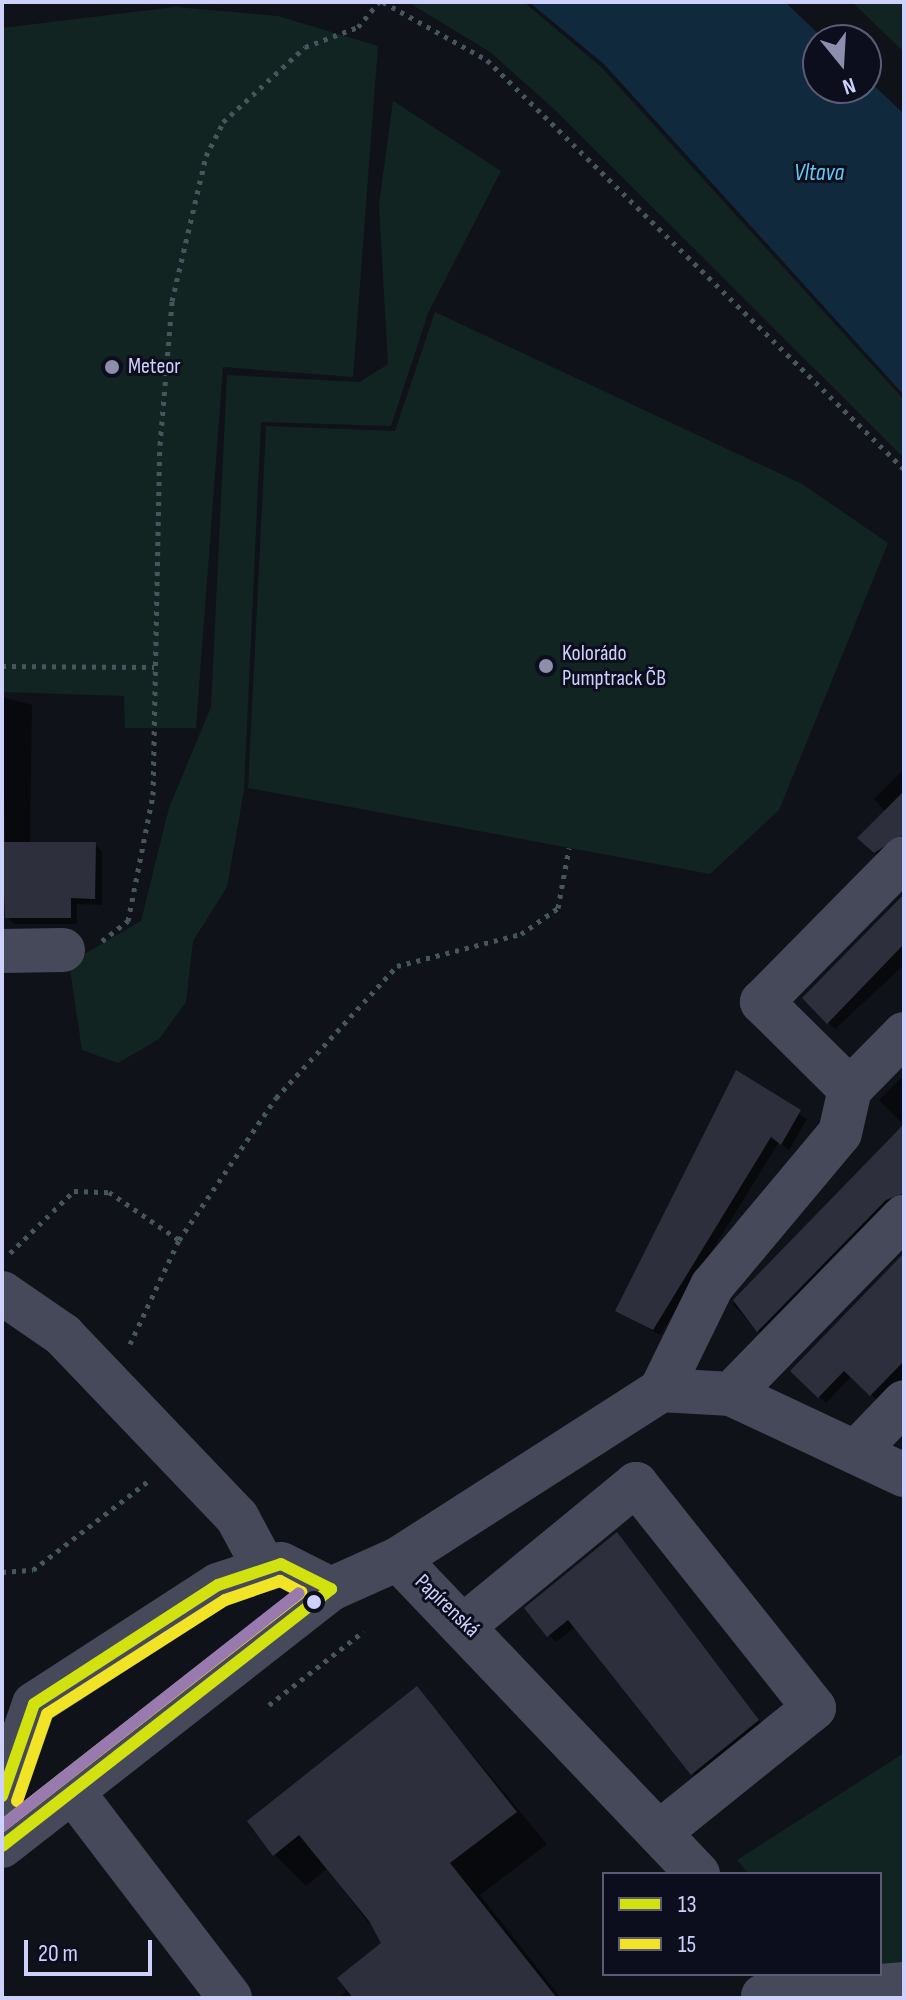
<!DOCTYPE html>
<meta charset="utf-8">
<style>
body{margin:0}
#map{position:relative;width:906px;height:2000px;overflow:hidden;background:#10121a;font-family:"Sofia Sans Condensed",sans-serif}
div>[style]{position:absolute}
.green>*{inset:0;background:#112421}
.water>*{inset:0;background:#10293c}
.shadow>*{inset:0;background:#0007}
.building>*{inset:0;background:#2e2f3c}
.path>*{height:5px;margin-top:-2.5px;transform-origin:0;background:repeating-linear-gradient(90deg,#47565d 0 4px,transparent 0 10px)}
.minor>*{height:44px;margin:-22px;padding:0 22px;transform-origin:22px;border-radius:22px;background:#46495a}
.bus-1>*{height:12px;margin:-6px;padding:0 6px;transform-origin:6px;border-radius:6px;background:#d1e210}
.bus-2>*{height:12px;margin:-6px;padding:0 6px;transform-origin:6px;border-radius:6px;background:#f1e426}
.bus-3>*{height:12px;margin:-6px;padding:0 6px;transform-origin:6px;border-radius:6px;background:#997aae}
.dots>*{width:22px;height:22px;translate:-50% -50%;box-sizing:border-box;border:4px solid #0d0e1d;border-radius:50%}
span{translate:-50% -50%;white-space:nowrap;text-align:center;line-height:1.15;-webkit-text-stroke:6px #0d0e1d;paint-order:stroke}
.poi-label{font-size:22px;color:#ced1fb}
.left{translate:0 -50%;text-align:left}
.street-label{font-size:22px;color:#ced1fb}
.water-label{font-size:24px;color:#64cbf3;font-style:italic}
.frame{position:absolute;inset:0;border:4px solid #ced1fb;pointer-events:none}
.legend{position:absolute;left:602px;top:1872px;width:280px;height:104px;box-sizing:border-box;background:#0d0e1d;border:2px solid #5a5c76;margin:0;padding:10px 14px;list-style:none;font-size:24px;color:#ced1fb}
.legend li{display:flex;align-items:center;gap:16px;height:40px}
.legend b{width:40px;border:2px solid #5a5c76}
.north{position:absolute;left:802px;top:24px;width:80px;height:80px;box-sizing:border-box;background:#0d0e1d;border:2px solid #5a5c76;border-radius:50%;rotate:162deg;font-size:22px;font-weight:700;line-height:32px;text-align:center;color:#ced1fb}
.north::after{content:'';display:block;margin:auto;width:28px;height:36px;background:#8c8eac;clip-path:polygon(50% 0,100% 100%,50% 72%,0 100%)}
.scale{position:absolute;left:24px;top:1940px;width:128px;height:36px;box-sizing:border-box;border:4px solid #ced1fb;border-top:0;padding-left:10px;font-size:24px;line-height:28px;white-space:nowrap;color:#ced1fb;-webkit-text-stroke:6px #0d0e1d;paint-order:stroke}
</style>
<div id="map">
<div class="green">
<i style="clip-path:polygon(408px 2px,524px 2px,602px 68px,904px 400px,904px 458px,555px 110px,490px 52px)"></i>
<i style="clip-path:polygon(852px 2px,904px 2px,904px 52px)"></i>
<i style="clip-path:polygon(175px 7px,278px 16px,378px 46px,353px 377px,223px 367px,196px 728px,125px 728px,124px 696px,2px 692px,2px 28px)"></i>
<i style="clip-path:polygon(393px 101px,501px 171px,428px 313px,391px 426px,261px 422px,244px 790px,227px 887px,193px 941px,186px 1002px,159px 1039px,118px 1063px,82px 1050px,69px 963px,141px 921px,169px 808px,211px 707px,227px 375px,360px 382px,388px 364px,379px 205px)"></i>
<i style="clip-path:polygon(435px 312px,802px 484px,888px 543px,779px 810px,710px 874px,248px 788px,266px 426px,395px 431px)"></i>
<i style="clip-path:polygon(904px 1753px,904px 1998px,880px 1974px,880px 1874px,749px 1874px,737px 1860px)"></i>
</div>
<div class="water">
<i style="clip-path:polygon(529px 2px,785px 2px,825px 40px,818px 40px,818px 88px,866px 88px,866px 78px,904px 114px,904px 395px,604px 64px)"></i>
</div>
<div class="shadow">
<i style="clip-path:polygon(2px 697px,32px 705px,30px 844px,95px 844px,102px 851px,102px 905px,77px 904px,77px 924px,14px 924px,7px 917px)"></i>
<i style="clip-path:polygon(904px 769px,904px 841px,882px 859px,860px 838px,886px 812px,874px 799px)"></i>
<i style="clip-path:polygon(904px 893px,904px 965px,835px 1029px,804px 998px)"></i>
<i style="clip-path:polygon(737px 1073px,807px 1119px,789px 1150px,779px 1142px,660px 1335px,618px 1311px)"></i>
<i style="clip-path:polygon(904px 1075px,904px 1125px,879px 1100px)"></i>
<i style="clip-path:polygon(904px 1127px,904px 1200px,765px 1337px,733px 1305px)"></i>
<i style="clip-path:polygon(904px 1256px,904px 1385px,881px 1404px,852px 1376px,826px 1403px,793px 1371px)"></i>
<i style="clip-path:polygon(623px 1542px,765px 1728px,699px 1781px,575px 1627px,556px 1642px,549px 1635px)"></i>
<i style="clip-path:polygon(417px 1688px,547px 1844px,480px 1895px,561px 1998px,340px 1998px,384px 1943px,327px 1869px,306px 1886px,275px 1855px)"></i>
</div>
<div class="building">
<i style="clip-path:polygon(904px 791px,904px 834px,874px 853px,857px 838px)"></i>
<i style="clip-path:polygon(2px 842px,96px 842px,95px 899px,71px 898px,71px 918px,5px 918px)"></i>
<i style="clip-path:polygon(904px 894px,904px 944px,827px 1024px,802px 998px)"></i>
<i style="clip-path:polygon(736px 1070px,801px 1110px,781px 1145px,771px 1137px,653px 1330px,615px 1311px)"></i>
<i style="clip-path:polygon(904px 1124px,904px 1193px,886px 1200px,757px 1332px,733px 1300px)"></i>
<i style="clip-path:polygon(904px 1253px,904px 1361px,870px 1396px,844px 1371px,818px 1398px,790px 1371px)"></i>
<i style="clip-path:polygon(617px 1532px,759px 1720px,691px 1775px,568px 1620px,547px 1637px,524px 1608px)"></i>
<i style="clip-path:polygon(417px 1686px,517px 1812px,450px 1863px,557px 1998px,353px 1998px,337px 1978px,381px 1943px,369px 1921px,299px 1835px,273px 1856px,247px 1821px)"></i>
</div>
<div class="path">
<i style="left:383px;top:2px;width:119px;rotate:29.1deg"></i>
<i style="left:487px;top:60px;width:584px;rotate:44.45deg"></i>
<i style="left:2px;top:666px;width:152px;rotate:0.4deg"></i>
<i style="left:102px;top:941px;width:33px;rotate:-38deg"></i>
<i style="left:128px;top:921px;width:128px;rotate:-78.8deg"></i>
<i style="left:153px;top:795px;width:350px;rotate:-88.9deg"></i>
<i style="left:160px;top:445px;width:144px;rotate:-85.2deg"></i>
<i style="left:172px;top:301px;width:149px;rotate:-76.8deg"></i>
<i style="left:206px;top:156px;width:38px;rotate:-63deg"></i>
<i style="left:223px;top:122px;width:111px;rotate:-42.4deg"></i>
<i style="left:305px;top:47px;width:57px;rotate:-20.7deg"></i>
<i style="left:358px;top:27px;width:33px;rotate:-50deg"></i>
<i style="left:10px;top:1253px;width:89px;rotate:-44.1deg"></i>
<i style="left:74px;top:1191px;width:35px;rotate:2deg"></i>
<i style="left:109px;top:1192px;width:85px;rotate:34.4deg"></i>
<i style="left:130px;top:1344px;width:115px;rotate:-64.8deg"></i>
<i style="left:179px;top:1240px;width:172px;rotate:-55.7deg"></i>
<i style="left:276px;top:1098px;width:179px;rotate:-47.5deg"></i>
<i style="left:397px;top:966px;width:128px;rotate:-14.5deg"></i>
<i style="left:521px;top:934px;width:45px;rotate:-35.1deg"></i>
<i style="left:558px;top:908px;width:61px;rotate:-79.6deg"></i>
<i style="left:2px;top:1572px;width:31px;rotate:-4deg"></i>
<i style="left:33px;top:1570px;width:144px;rotate:-37.7deg"></i>
<i style="left:269px;top:1705px;width:120px;rotate:-37.9deg"></i>
</div>
<div class="minor">
<i style="left:2px;top:951px;width:61px;rotate:-0.9deg"></i>
<i style="left:850px;top:1089px;width:124px;rotate:-135.3deg"></i>
<i style="left:762px;top:1002px;width:202px;rotate:-45.4deg"></i>
<i style="left:2px;top:1293px;width:74px;rotate:34.5deg"></i>
<i style="left:63px;top:1335px;width:252px;rotate:46.3deg"></i>
<i style="left:237px;top:1517px;width:59px;rotate:61.7deg"></i>
<i style="left:661px;top:1390px;width:116px;rotate:-63.9deg"></i>
<i style="left:712px;top:1286px;width:199px;rotate:-50.1deg"></i>
<i style="left:840px;top:1133px;width:45px;rotate:-77.2deg"></i>
<i style="left:850px;top:1089px;width:77px;rotate:-45.5deg"></i>
<i style="left:731px;top:1394px;width:248px;rotate:-45.7deg"></i>
<i style="left:858px;top:1450px;width:66px;rotate:-46.2deg"></i>
<i style="left:398px;top:1559px;width:435px;rotate:46.4deg"></i>
<i style="left:467px;top:1623px;width:219px;rotate:-39.4deg"></i>
<i style="left:636px;top:1484px;width:286px;rotate:51.5deg"></i>
<i style="left:814px;top:1708px;width:198px;rotate:141.2deg"></i>
<i style="left:72px;top:1791px;width:260px;rotate:52.6deg"></i>
<i style="left:2px;top:1796px;width:97px;rotate:-70.8deg"></i>
<i style="left:34px;top:1704px;width:219px;rotate:-32.9deg"></i>
<i style="left:218px;top:1585px;width:66px;rotate:-18.4deg"></i>
<i style="left:281px;top:1564px;width:56px;rotate:26.6deg"></i>
<i style="left:2px;top:1846px;width:417px;rotate:-38deg"></i>
<i style="left:331px;top:1589px;width:73px;rotate:-24.1deg"></i>
<i style="left:398px;top:1559px;width:313px;rotate:-32.7deg"></i>
<i style="left:661px;top:1390px;width:70px;rotate:3.3deg"></i>
<i style="left:731px;top:1394px;width:191px;rotate:25.1deg"></i>
<i style="left:763px;top:1996px;width:142px;rotate:-4.9deg"></i>
</div>
<div class="bus-1">
<i style="left:2px;top:1796px;width:97px;rotate:-70.8deg"></i>
<i style="left:34px;top:1704px;width:219px;rotate:-32.9deg"></i>
<i style="left:218px;top:1585px;width:66px;rotate:-18.4deg"></i>
<i style="left:281px;top:1564px;width:56px;rotate:26.6deg"></i>
<i style="left:331px;top:1589px;width:417px;rotate:142deg"></i>
</div>
<div class="bus-2">
<i style="left:2px;top:1826px;width:380px;rotate:-38deg"></i>
<i style="left:301px;top:1592px;width:24px;rotate:-152deg"></i>
<i style="left:280px;top:1581px;width:58px;rotate:160.9deg"></i>
<i style="left:225px;top:1600px;width:211px;rotate:147.4deg"></i>
<i style="left:47px;top:1714px;width:92px;rotate:109deg"></i>
</div>
<div class="bus-3">
<i style="left:2px;top:1826px;width:377px;rotate:-38.1deg"></i>
</div>
<div class="dots">
<i style="left:112px;top:367px;background:#8c8eac"></i>
<i style="left:546px;top:666px;background:#8c8eac"></i>
<i style="left:314px;top:1602px;background:#ced1fb"></i>
</div>
<div class="poi-label">
<span class="left" style="left:128px;top:367px">Meteor</span>
<span class="left" style="left:562px;top:666px">Kolorádo<br>Pumptrack ČB</span>
</div>
<div class="street-label">
<span style="left:447px;top:1606px;rotate:44deg">Papírenská</span>
</div>
<div class="water-label">
<span style="left:819px;top:173px">Vltava</span>
</div>
<div class="frame"></div>
<ul class="legend">
<li><b style="height:10px;background:#d1e210"></b>13</li>
<li><b style="height:10px;background:#f1e426"></b>15</li>
</ul>
<div class="north">N</div>
<div class="scale">20 m</div>
</div>
